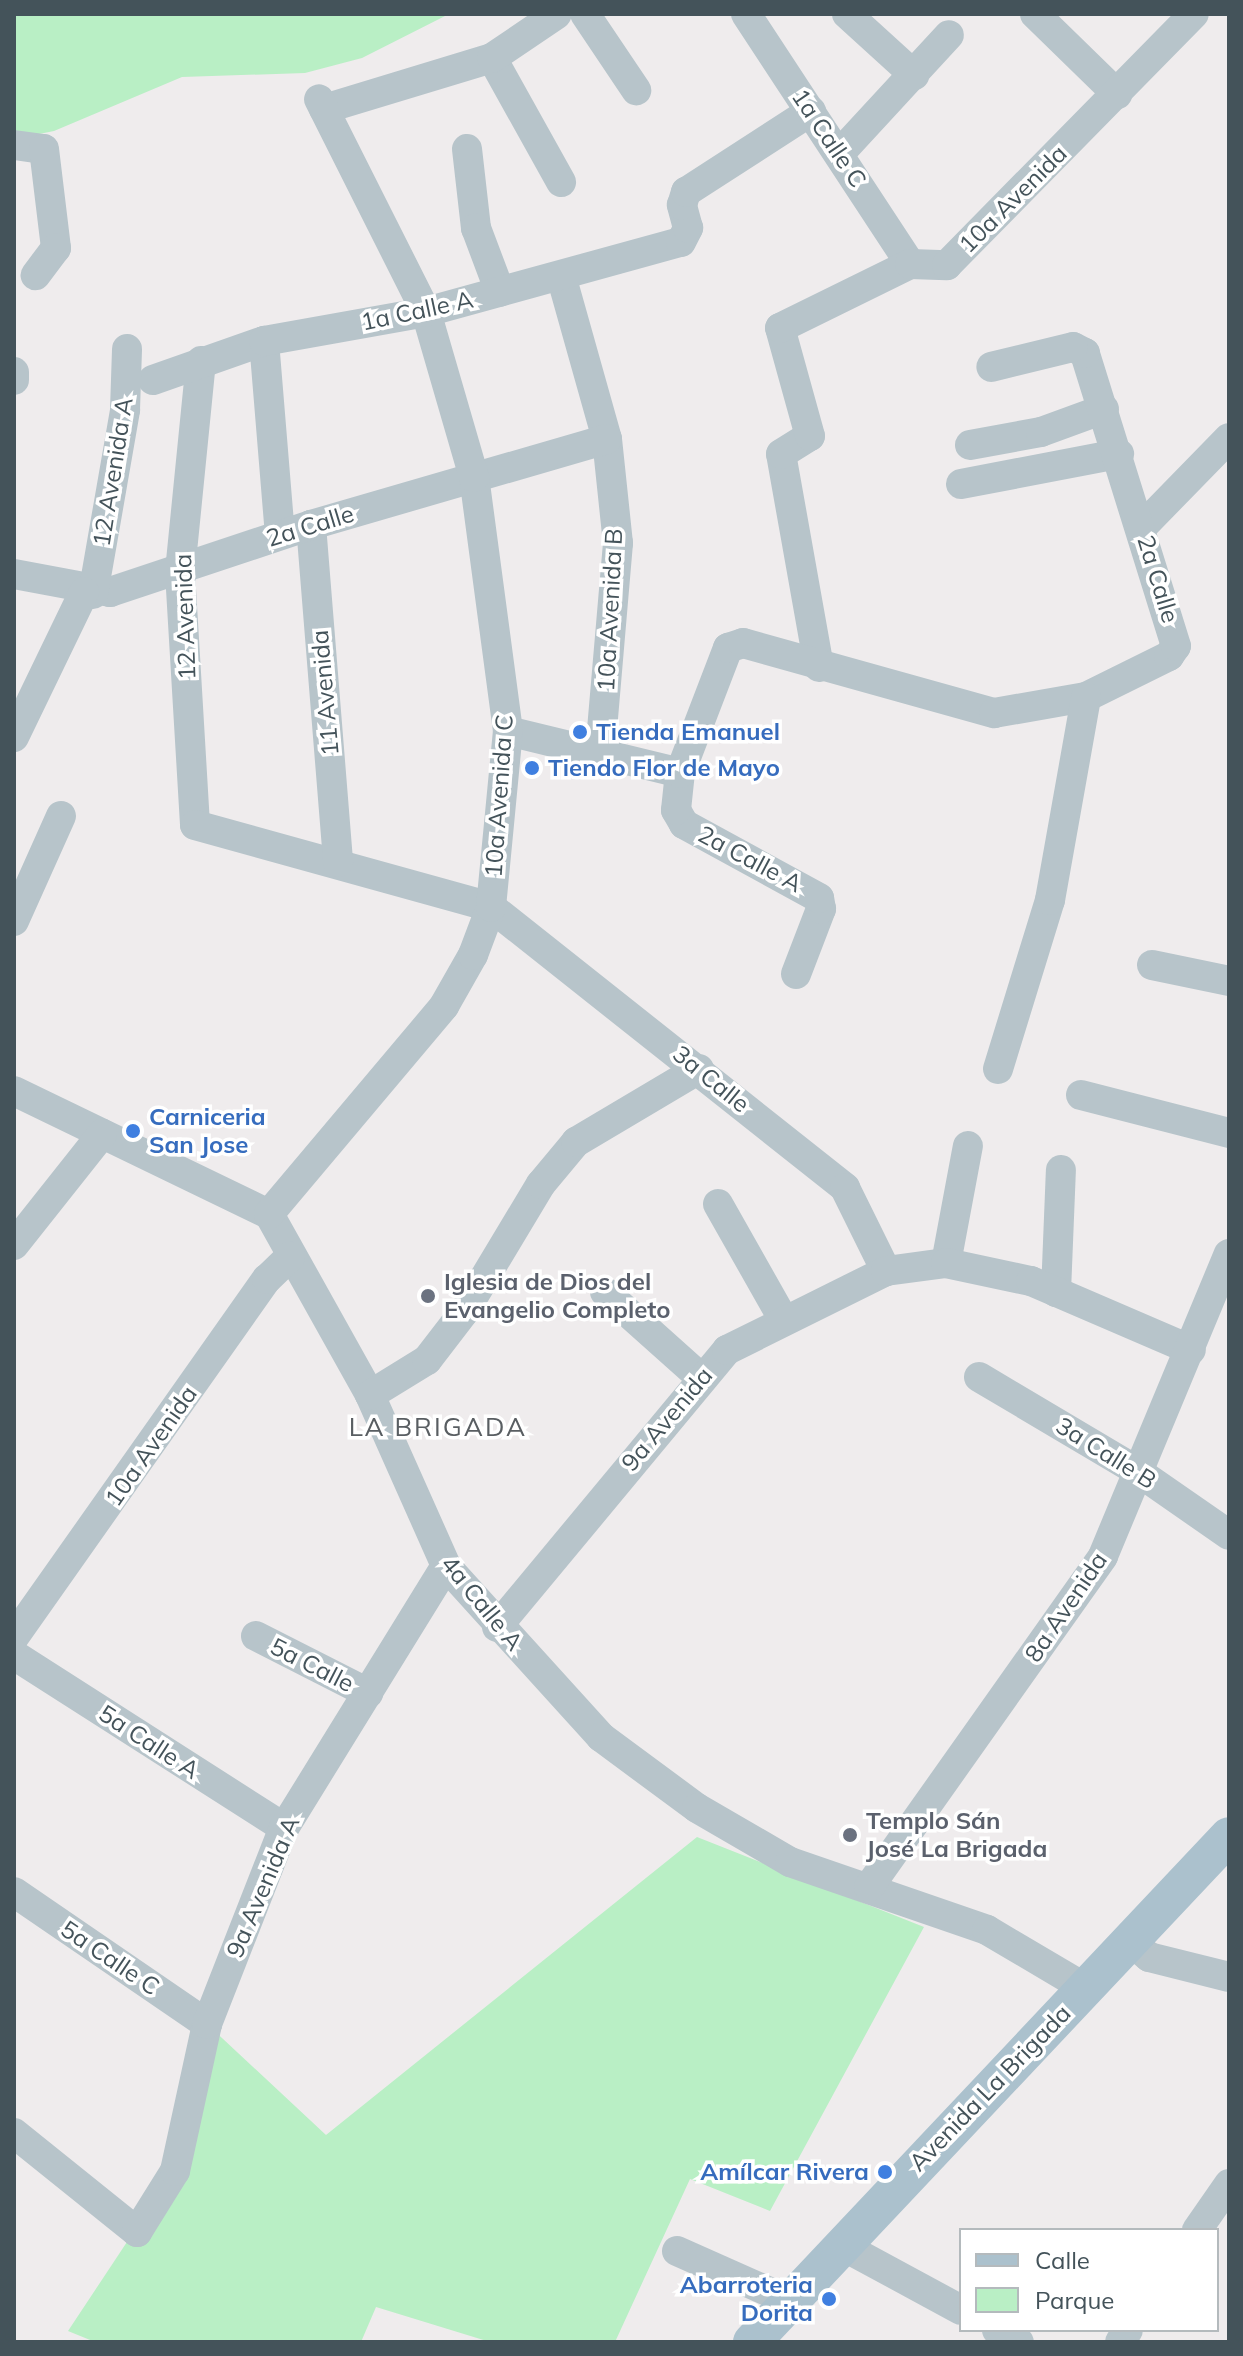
<!DOCTYPE html>
<meta charset="utf-8">
<style>
body{margin:0}
#map{position:relative;width:1243px;height:2356px;overflow:hidden;background:#efeced;font-family:Mulish,sans-serif}
div>[style]{position:absolute}
.green>*{inset:0;background:#b9efc5}
.minor>*{height:30px;margin:-15px;padding:0 15px;transform-origin:15px;border-radius:15px;background:#b7c4ca}
.major>*{height:38px;margin:-19px;padding:0 19px;transform-origin:19px;border-radius:19px;background:#abc1cd}
.dots>*{width:22px;height:22px;translate:-50% -50%;box-sizing:border-box;border:4px solid #fff;border-radius:50%}
span{translate:-50% -50%;white-space:nowrap;text-align:center;line-height:1.15;-webkit-text-stroke:7px #fff;paint-order:stroke}
.street-label{font-size:24px;color:#44535a}
.shop-label{font-size:24px;color:#366cbe;font-weight:700}
.left{translate:0 -50%;text-align:left}
.right{translate:-100% -50%;text-align:right}
.worship-label{font-size:24px;color:#5b616d;font-weight:700}
.neighbourhood-label{font-size:26px;color:#595e62;letter-spacing:2px}
.frame{position:absolute;inset:0;border:16px solid #44535a;pointer-events:none}
.legend{position:absolute;left:959px;top:2228px;width:260px;height:104px;box-sizing:border-box;background:#fff;border:2px solid #b4babd;margin:0;padding:10px 14px;list-style:none;font-size:24px;color:#44535a}
.legend li{display:flex;align-items:center;gap:16px;height:40px}
.legend b{width:40px;border:2px solid #b4babd}
</style>
<div id="map">
<div class="green">
<i style="clip-path:polygon(14px 14px,449px 14px,362px 58px,305px 73px,182px 77px,54px 131px,14px 139px)"></i>
<i style="clip-path:polygon(697px 1837px,924px 1927px,770px 2211px,690px 2179px,615px 2342px,490px 2342px,376px 2307px,361px 2342px,95px 2342px,68px 2331px,174px 2171px,207px 2024px,326px 2135px)"></i>
</div>
<div class="minor">
<i style="left:585px;top:14px;width:92px;rotate:56.1deg"></i>
<i style="left:746px;top:14px;width:299px;rotate:56.7deg"></i>
<i style="left:847px;top:14px;width:91px;rotate:42.3deg"></i>
<i style="left:1035px;top:14px;width:115px;rotate:44.3deg"></i>
<i style="left:492px;top:58px;width:142px;rotate:60.9deg"></i>
<i style="left:324px;top:109px;width:176px;rotate:-16.9deg"></i>
<i style="left:492px;top:58px;width:78px;rotate:-34.1deg"></i>
<i style="left:14px;top:145px;width:30px;rotate:8deg"></i>
<i style="left:44px;top:149px;width:100px;rotate:83.1deg"></i>
<i style="left:56px;top:248px;width:34px;rotate:127deg"></i>
<i style="left:467px;top:149px;width:80px;rotate:83.5deg"></i>
<i style="left:476px;top:228px;width:68px;rotate:69.4deg"></i>
<i style="left:841px;top:152px;width:159px;rotate:-47.3deg"></i>
<i style="left:562px;top:279px;width:166px;rotate:74.3deg"></i>
<i style="left:607px;top:439px;width:105px;rotate:84deg"></i>
<i style="left:618px;top:543px;width:213px;rotate:94.9deg"></i>
<i style="left:264px;top:341px;width:194px;rotate:85.3deg"></i>
<i style="left:201px;top:361px;width:212px;rotate:95.7deg"></i>
<i style="left:180px;top:572px;width:253px;rotate:86.6deg"></i>
<i style="left:195px;top:825px;width:307px;rotate:15.5deg"></i>
<i style="left:491px;top:907px;width:452px;rotate:38.4deg"></i>
<i style="left:845px;top:1188px;width:93px;rotate:63.7deg"></i>
<i style="left:14px;top:372px;width:8px;rotate:90deg"></i>
<i style="left:153px;top:380px;width:118px;rotate:-19.4deg"></i>
<i style="left:264px;top:341px;width:165px;rotate:-10.1deg"></i>
<i style="left:426px;top:312px;width:264px;rotate:-15.4deg"></i>
<i style="left:681px;top:242px;width:16px;rotate:-63deg"></i>
<i style="left:688px;top:228px;width:24px;rotate:-105deg"></i>
<i style="left:682px;top:205px;width:14px;rotate:-73deg"></i>
<i style="left:686px;top:192px;width:149px;rotate:-32.9deg"></i>
<i style="left:970px;top:445px;width:72px;rotate:-10.4deg"></i>
<i style="left:1041px;top:432px;width:67px;rotate:-20.1deg"></i>
<i style="left:961px;top:484px;width:161px;rotate:-10.8deg"></i>
<i style="left:311px;top:525px;width:338px;rotate:85.4deg"></i>
<i style="left:1142px;top:527px;width:124px;rotate:-45.7deg"></i>
<i style="left:14px;top:574px;width:98px;rotate:10.6deg"></i>
<i style="left:110px;top:592px;width:212px;rotate:-18.4deg"></i>
<i style="left:311px;top:525px;width:308px;rotate:-16.2deg"></i>
<i style="left:93px;top:594px;width:187px;rotate:-80.1deg"></i>
<i style="left:125px;top:410px;width:61px;rotate:-88.1deg"></i>
<i style="left:819px;top:667px;width:216px;rotate:-100.1deg"></i>
<i style="left:781px;top:454px;width:34px;rotate:-32deg"></i>
<i style="left:810px;top:436px;width:112px;rotate:-105.5deg"></i>
<i style="left:780px;top:328px;width:145px;rotate:-26.2deg"></i>
<i style="left:910px;top:264px;width:37px;rotate:2deg"></i>
<i style="left:947px;top:265px;width:352px;rotate:-45.5deg"></i>
<i style="left:508px;top:731px;width:177px;rotate:13.7deg"></i>
<i style="left:14px;top:737px;width:161px;rotate:-64.2deg"></i>
<i style="left:14px;top:921px;width:115px;rotate:-65.9deg"></i>
<i style="left:1152px;top:965px;width:79px;rotate:11.7deg"></i>
<i style="left:796px;top:974px;width:70px;rotate:-69deg"></i>
<i style="left:821px;top:909px;width:11px;rotate:-100deg"></i>
<i style="left:819px;top:898px;width:154px;rotate:-151.3deg"></i>
<i style="left:684px;top:824px;width:16px;rotate:-120deg"></i>
<i style="left:676px;top:810px;width:37px;rotate:-84deg"></i>
<i style="left:680px;top:773px;width:134px;rotate:-69deg"></i>
<i style="left:728px;top:648px;width:16px;rotate:-18deg"></i>
<i style="left:743px;top:643px;width:261px;rotate:15.6deg"></i>
<i style="left:994px;top:713px;width:93px;rotate:-9.9deg"></i>
<i style="left:1086px;top:697px;width:93px;rotate:-26.3deg"></i>
<i style="left:1169px;top:656px;width:12px;rotate:-55deg"></i>
<i style="left:1176px;top:646px;width:307px;rotate:-107.3deg"></i>
<i style="left:1085px;top:353px;width:13px;rotate:-153deg"></i>
<i style="left:1073px;top:347px;width:84px;rotate:166.3deg"></i>
<i style="left:998px;top:1069px;width:177px;rotate:-72.9deg"></i>
<i style="left:1050px;top:900px;width:206px;rotate:-79.9deg"></i>
<i style="left:14px;top:1091px;width:283px;rotate:25.8deg"></i>
<i style="left:269px;top:1214px;width:207px;rotate:60.8deg"></i>
<i style="left:370px;top:1395px;width:187px;rotate:66deg"></i>
<i style="left:446px;top:1566px;width:231px;rotate:47.8deg"></i>
<i style="left:601px;top:1737px;width:119px;rotate:36.5deg"></i>
<i style="left:697px;top:1808px;width:108px;rotate:30.1deg"></i>
<i style="left:790px;top:1862px;width:208px;rotate:19deg"></i>
<i style="left:987px;top:1930px;width:114px;rotate:30.6deg"></i>
<i style="left:1081px;top:1095px;width:153px;rotate:14.4deg"></i>
<i style="left:718px;top:1204px;width:130px;rotate:60.5deg"></i>
<i style="left:269px;top:1214px;width:272px;rotate:-49.9deg"></i>
<i style="left:444px;top:1006px;width:59px;rotate:-60.4deg"></i>
<i style="left:473px;top:955px;width:51px;rotate:-69.4deg"></i>
<i style="left:491px;top:907px;width:177px;rotate:-84.5deg"></i>
<i style="left:508px;top:731px;width:256px;rotate:-97.6deg"></i>
<i style="left:474px;top:477px;width:172px;rotate:-106.2deg"></i>
<i style="left:426px;top:312px;width:238px;rotate:-116.7deg"></i>
<i style="left:14px;top:1245px;width:142px;rotate:-51.6deg"></i>
<i style="left:946px;top:1263px;width:119px;rotate:-79.4deg"></i>
<i style="left:605px;top:1292px;width:127px;rotate:41.8deg"></i>
<i style="left:1056px;top:1292px;width:122px;rotate:-87.7deg"></i>
<i style="left:979px;top:1377px;width:184px;rotate:30.7deg"></i>
<i style="left:1137px;top:1471px;width:112px;rotate:34.8deg"></i>
<i style="left:370px;top:1395px;width:67px;rotate:-31.6deg"></i>
<i style="left:427px;top:1360px;width:61px;rotate:-52.4deg"></i>
<i style="left:464px;top:1312px;width:149px;rotate:-59deg"></i>
<i style="left:541px;top:1184px;width:55px;rotate:-50.2deg"></i>
<i style="left:576px;top:1142px;width:143px;rotate:-30.7deg"></i>
<i style="left:497px;top:1627px;width:360px;rotate:-50.3deg"></i>
<i style="left:727px;top:1350px;width:178px;rotate:-26.4deg"></i>
<i style="left:886px;top:1271px;width:61px;rotate:-7.6deg"></i>
<i style="left:946px;top:1263px;width:87px;rotate:12deg"></i>
<i style="left:1031px;top:1281px;width:174px;rotate:23.3deg"></i>
<i style="left:256px;top:1636px;width:126px;rotate:27deg"></i>
<i style="left:14px;top:1637px;width:438px;rotate:-54.8deg"></i>
<i style="left:267px;top:1279px;width:32px;rotate:-44deg"></i>
<i style="left:14px;top:1655px;width:321px;rotate:32.6deg"></i>
<i style="left:869px;top:1887px;width:405px;rotate:-54.7deg"></i>
<i style="left:1103px;top:1556px;width:327px;rotate:-67.4deg"></i>
<i style="left:14px;top:1892px;width:234px;rotate:34.4deg"></i>
<i style="left:1130px;top:1941px;width:25px;rotate:40deg"></i>
<i style="left:1149px;top:1957px;width:82px;rotate:14deg"></i>
<i style="left:14px;top:2133px;width:158px;rotate:38.8deg"></i>
<i style="left:137px;top:2232px;width:72px;rotate:-58.1deg"></i>
<i style="left:175px;top:2171px;width:150px;rotate:-77.7deg"></i>
<i style="left:207px;top:2024px;width:211px;rotate:-68.6deg"></i>
<i style="left:284px;top:1828px;width:308px;rotate:-58.3deg"></i>
<i style="left:1197px;top:2230px;width:56px;rotate:-55.2deg"></i>
<i style="left:841px;top:2245px;width:136px;rotate:28.4deg"></i>
<i style="left:677px;top:2251px;width:124px;rotate:23.9deg"></i>
<i style="left:997px;top:2330px;width:25px;rotate:29deg"></i>
<i style="left:1120px;top:2342px;width:14px;rotate:-56deg"></i>
</div>
<div class="major">
<i style="left:752px;top:2342px;width:695px;rotate:-46.69deg"></i>
</div>
<div class="dots">
<i style="left:580px;top:732px;background:#3f7fe0"></i>
<i style="left:532px;top:768px;background:#3f7fe0"></i>
<i style="left:133px;top:1131px;background:#3f7fe0"></i>
<i style="left:428px;top:1296px;background:#6b7280"></i>
<i style="left:850px;top:1835px;background:#6b7280"></i>
<i style="left:885px;top:2172px;background:#3f7fe0"></i>
<i style="left:829px;top:2299px;background:#3f7fe0"></i>
</div>
<div class="street-label">
<span style="left:829px;top:138px;rotate:56deg">1a Calle C</span>
<span style="left:1013px;top:199px;rotate:-45deg">10a Avenida</span>
<span style="left:417px;top:311px;rotate:-12deg">1a Calle A</span>
<span style="left:113px;top:472px;rotate:-81deg">12 Avenida A</span>
<span style="left:310px;top:526px;rotate:-17deg">2a Calle</span>
<span style="left:1158px;top:579px;rotate:73deg">2a Calle</span>
<span style="left:610px;top:610px;rotate:-87deg">10a Avenida B</span>
<span style="left:185px;top:617px;rotate:-92deg">12 Avenida</span>
<span style="left:325px;top:693px;rotate:-95deg">11 Avenida</span>
<span style="left:499px;top:796px;rotate:-86deg">10a Avenida C</span>
<span style="left:750px;top:859px;rotate:28deg">2a Calle A</span>
<span style="left:711px;top:1079px;rotate:39deg">3a Calle</span>
<span style="left:667px;top:1419px;rotate:-50deg">9a Avenida</span>
<span style="left:151px;top:1446px;rotate:-55deg">10a Avenida</span>
<span style="left:1106px;top:1453px;rotate:32deg">3a Calle B</span>
<span style="left:482px;top:1603px;rotate:51deg">4a Calle A</span>
<span style="left:1066px;top:1607px;rotate:-56deg">8a Avenida</span>
<span style="left:312px;top:1665px;rotate:27deg">5a Calle</span>
<span style="left:149px;top:1742px;rotate:33deg">5a Calle A</span>
<span style="left:263px;top:1887px;rotate:-67deg">9a Avenida A</span>
<span style="left:110px;top:1958px;rotate:34deg">5a Calle C</span>
<span style="left:990px;top:2088px;rotate:-46deg">Avenida La Brigada</span>
</div>
<div class="shop-label">
<span class="left" style="left:596px;top:732px">Tienda Emanuel</span>
<span class="left" style="left:548px;top:768px">Tiendo Flor de Mayo</span>
<span class="left" style="left:149px;top:1131px">Carniceria<br>San Jose</span>
<span class="right" style="left:869px;top:2172px">Amílcar Rivera</span>
<span class="right" style="left:813px;top:2299px">Abarroteria<br>Dorita</span>
</div>
<div class="worship-label">
<span class="left" style="left:444px;top:1296px">Iglesia de Dios del<br>Evangelio Completo</span>
<span class="left" style="left:866px;top:1835px">Templo Sán<br>José La Brigada</span>
</div>
<div class="neighbourhood-label">
<span style="left:438px;top:1427px">LA BRIGADA</span>
</div>
<div class="frame"></div>
<ul class="legend">
<li><b style="height:10px;background:#abc1cd"></b>Calle</li>
<li><b style="height:22px;background:#b9efc5"></b>Parque</li>
</ul>
</div>
